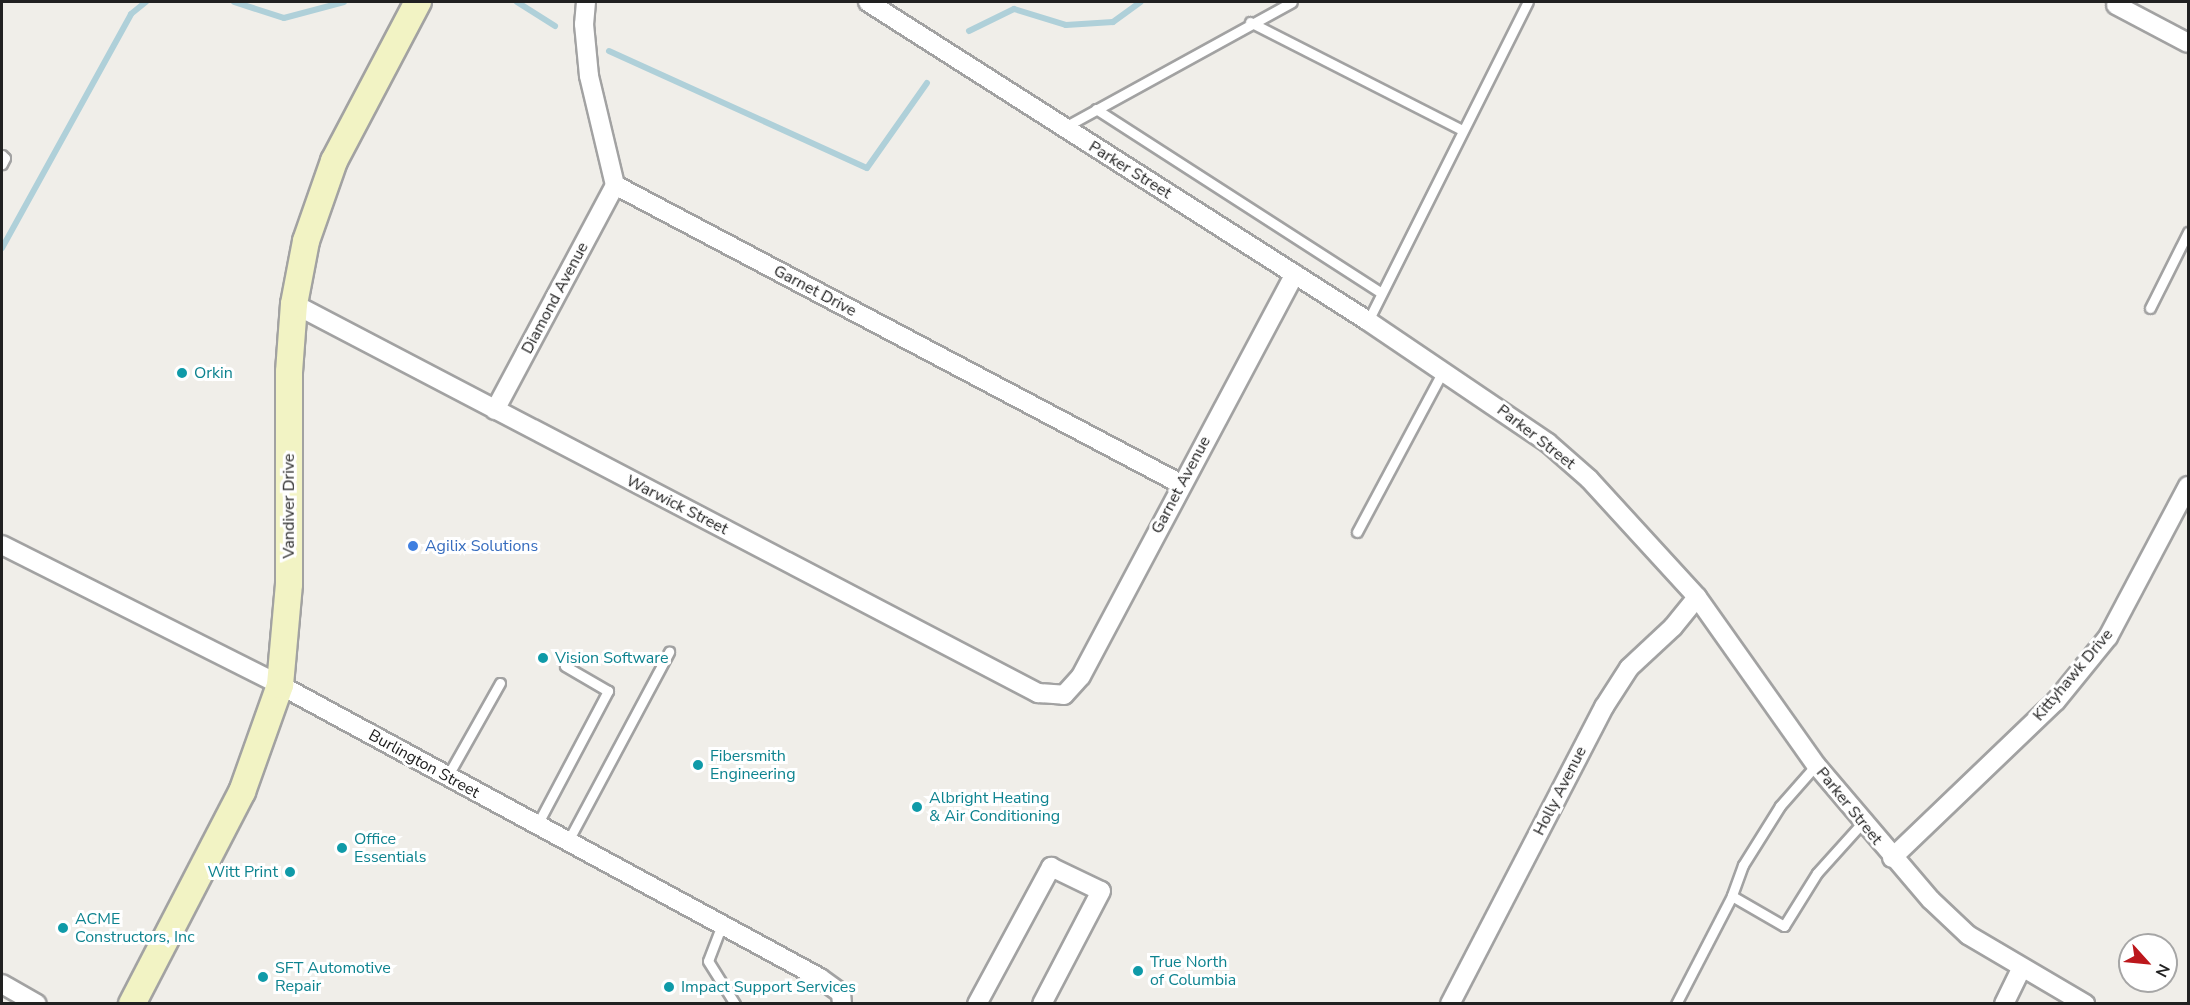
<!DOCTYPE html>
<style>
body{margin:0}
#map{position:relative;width:2190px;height:1005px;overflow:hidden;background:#f0eee9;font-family:"Nunito Sans",sans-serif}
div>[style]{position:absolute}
.stream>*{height:6px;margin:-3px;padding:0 3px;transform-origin:3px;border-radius:3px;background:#afd0d9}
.roads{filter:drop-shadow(2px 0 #a2a2a2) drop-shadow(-2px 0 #a2a2a2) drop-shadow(0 2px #a2a2a2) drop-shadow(0 -2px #a2a2a2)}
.lane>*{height:9px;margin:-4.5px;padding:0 4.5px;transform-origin:4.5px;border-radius:4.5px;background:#fff}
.street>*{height:18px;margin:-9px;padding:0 9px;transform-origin:9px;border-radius:9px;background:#fff}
.secondary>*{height:26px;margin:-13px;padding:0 13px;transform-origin:13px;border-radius:13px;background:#f2f3c4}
.dots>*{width:16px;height:16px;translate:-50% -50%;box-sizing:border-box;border:3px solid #fff;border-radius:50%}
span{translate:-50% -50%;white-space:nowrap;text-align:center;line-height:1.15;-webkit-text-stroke:6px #fff;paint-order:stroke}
.street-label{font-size:16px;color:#212121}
.culture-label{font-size:16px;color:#0d838f}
.left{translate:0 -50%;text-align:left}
.right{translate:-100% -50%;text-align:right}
.shop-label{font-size:16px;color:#366cbe}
.frame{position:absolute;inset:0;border:3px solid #212121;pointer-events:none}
.north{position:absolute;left:2118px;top:933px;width:60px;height:60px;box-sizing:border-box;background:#fff;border:2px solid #a6a6a6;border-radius:50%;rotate:117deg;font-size:16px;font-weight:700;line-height:24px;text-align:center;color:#212121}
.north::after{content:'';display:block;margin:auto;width:21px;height:27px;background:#bc171c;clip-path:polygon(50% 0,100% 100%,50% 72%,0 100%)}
</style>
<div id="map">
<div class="stream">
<i style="left:234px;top:2px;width:52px;rotate:17.7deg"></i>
<i style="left:284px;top:18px;width:62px;rotate:-14.9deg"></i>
<i style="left:517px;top:2px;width:45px;rotate:32.3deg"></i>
<i style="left:969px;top:31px;width:50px;rotate:-26.1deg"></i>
<i style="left:1014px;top:9px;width:54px;rotate:17.1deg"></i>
<i style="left:1066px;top:25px;width:47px;rotate:-3.7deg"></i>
<i style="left:1113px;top:22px;width:34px;rotate:-36deg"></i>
<i style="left:609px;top:51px;width:283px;rotate:24.4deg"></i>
<i style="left:867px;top:168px;width:104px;rotate:-54.8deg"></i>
<i style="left:2px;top:248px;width:267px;rotate:-61.1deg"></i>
<i style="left:131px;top:14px;width:19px;rotate:-39deg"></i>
</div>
<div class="roads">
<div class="lane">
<i style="left:1250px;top:22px;width:238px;rotate:27deg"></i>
<i style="left:1096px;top:109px;width:339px;rotate:32.8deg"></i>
<i style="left:1063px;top:128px;width:261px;rotate:-28.8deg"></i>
<i style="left:2px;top:155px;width:4px;rotate:45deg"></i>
<i style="left:5px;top:158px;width:7px;rotate:117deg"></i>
<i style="left:2150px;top:308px;width:85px;rotate:-63.4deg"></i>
<i style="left:1368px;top:321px;width:357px;rotate:-63.4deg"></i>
<i style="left:1357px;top:532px;width:183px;rotate:-61.9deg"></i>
<i style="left:1816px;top:765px;width:55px;rotate:131.3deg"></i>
<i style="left:1780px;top:806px;width:70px;rotate:122.1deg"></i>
<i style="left:1743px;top:865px;width:33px;rotate:110deg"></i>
<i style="left:1732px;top:896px;width:60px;rotate:30deg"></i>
<i style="left:1784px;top:926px;width:62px;rotate:-58.1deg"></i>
<i style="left:1817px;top:873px;width:69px;rotate:-48deg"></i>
<i style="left:447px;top:777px;width:108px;rotate:-60.6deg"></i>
<i style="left:537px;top:825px;width:152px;rotate:-62.1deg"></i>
<i style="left:608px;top:691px;width:50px;rotate:-149.8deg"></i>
<i style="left:567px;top:843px;width:217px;rotate:-61.9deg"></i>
<i style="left:721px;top:927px;width:36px;rotate:111deg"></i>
<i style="left:708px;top:961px;width:51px;rotate:57.9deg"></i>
<i style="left:1676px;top:1004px;width:122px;rotate:-62.6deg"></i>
</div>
<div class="street">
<i style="left:586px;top:2px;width:22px;rotate:95deg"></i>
<i style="left:584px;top:24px;width:52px;rotate:84.5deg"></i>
<i style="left:589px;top:76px;width:112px;rotate:76.6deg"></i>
<i style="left:615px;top:185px;width:640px;rotate:27.85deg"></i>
<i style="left:868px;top:2px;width:593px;rotate:32.54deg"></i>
<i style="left:1368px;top:321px;width:217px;rotate:34.1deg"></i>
<i style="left:1548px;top:443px;width:55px;rotate:41.3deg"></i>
<i style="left:1589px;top:479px;width:160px;rotate:47.5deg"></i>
<i style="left:1697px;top:597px;width:206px;rotate:54.7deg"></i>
<i style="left:1816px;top:765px;width:177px;rotate:49.6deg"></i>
<i style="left:1931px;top:900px;width:51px;rotate:43.4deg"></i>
<i style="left:1968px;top:935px;width:136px;rotate:30.5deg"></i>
<i style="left:2116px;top:5px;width:81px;rotate:27.8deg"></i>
<i style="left:294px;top:304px;width:840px;rotate:27.6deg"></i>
<i style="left:1038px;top:693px;width:26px;rotate:4deg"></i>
<i style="left:1064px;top:695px;width:25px;rotate:-48deg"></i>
<i style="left:1081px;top:676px;width:455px;rotate:-62deg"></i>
<i style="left:495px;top:410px;width:255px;rotate:-61.9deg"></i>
<i style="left:2px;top:545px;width:311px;rotate:26.7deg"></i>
<i style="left:280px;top:685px;width:614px;rotate:28.48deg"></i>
<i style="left:820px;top:978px;width:26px;rotate:36deg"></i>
<i style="left:841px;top:993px;width:11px;rotate:85deg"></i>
<i style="left:1892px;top:858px;width:227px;rotate:-43.8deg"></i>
<i style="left:2056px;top:701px;width:82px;rotate:-50.9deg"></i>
<i style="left:2108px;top:637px;width:171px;rotate:-62.1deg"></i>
<i style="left:2px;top:984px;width:40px;rotate:29.7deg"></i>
<i style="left:977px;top:1004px;width:156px;rotate:-61.6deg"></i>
<i style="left:1051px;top:867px;width:55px;rotate:25.6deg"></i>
<i style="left:1101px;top:891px;width:127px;rotate:117.6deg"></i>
<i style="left:1450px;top:1004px;width:335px;rotate:-62.6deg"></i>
<i style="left:1604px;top:707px;width:46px;rotate:-57.3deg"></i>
<i style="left:1629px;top:668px;width:60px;rotate:-43deg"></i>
<i style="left:1673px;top:627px;width:38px;rotate:-51deg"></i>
<i style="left:2004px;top:1004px;width:39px;rotate:-64deg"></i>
</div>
<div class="secondary">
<i style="left:132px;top:1004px;width:239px;rotate:-62.6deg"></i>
<i style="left:242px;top:792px;width:114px;rotate:-70.4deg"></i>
<i style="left:280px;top:685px;width:101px;rotate:-84.9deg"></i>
<i style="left:289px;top:584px;width:212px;rotate:-90deg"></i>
<i style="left:289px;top:372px;width:68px;rotate:-85.8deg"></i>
<i style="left:294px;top:304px;width:64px;rotate:-79.2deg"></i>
<i style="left:306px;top:241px;width:85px;rotate:-70.7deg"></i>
<i style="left:334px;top:161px;width:180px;rotate:-62.2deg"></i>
</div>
</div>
<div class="dots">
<i style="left:182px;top:373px;background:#0f9aa8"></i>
<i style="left:413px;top:546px;background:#3f7fe0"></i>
<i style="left:543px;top:658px;background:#0f9aa8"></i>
<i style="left:698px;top:765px;background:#0f9aa8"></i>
<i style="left:917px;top:807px;background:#0f9aa8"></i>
<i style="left:342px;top:848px;background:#0f9aa8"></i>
<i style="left:290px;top:872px;background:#0f9aa8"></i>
<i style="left:63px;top:928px;background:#0f9aa8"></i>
<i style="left:1138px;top:971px;background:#0f9aa8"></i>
<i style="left:263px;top:977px;background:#0f9aa8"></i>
<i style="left:669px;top:987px;background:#0f9aa8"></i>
</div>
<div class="street-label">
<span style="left:1130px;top:170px;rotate:32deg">Parker Street</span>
<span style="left:815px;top:291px;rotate:28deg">Garnet Drive</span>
<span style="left:555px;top:298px;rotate:-62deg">Diamond Avenue</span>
<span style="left:1536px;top:437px;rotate:38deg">Parker Street</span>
<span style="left:1181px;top:485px;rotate:-62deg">Garnet Avenue</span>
<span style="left:677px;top:505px;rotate:27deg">Warwick Street</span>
<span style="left:289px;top:506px;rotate:-90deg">Vandiver Drive</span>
<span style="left:2073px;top:675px;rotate:-50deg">Kittyhawk Drive</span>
<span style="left:424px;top:764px;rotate:29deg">Burlington Street</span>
<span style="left:1560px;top:791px;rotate:-63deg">Holly Avenue</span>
<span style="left:1849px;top:806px;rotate:51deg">Parker Street</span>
</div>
<div class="culture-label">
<span class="left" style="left:194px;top:373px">Orkin</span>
<span class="left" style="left:555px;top:658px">Vision Software</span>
<span class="left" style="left:710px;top:765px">Fibersmith<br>Engineering</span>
<span class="left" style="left:929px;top:807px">Albright Heating<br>&amp; Air Conditioning</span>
<span class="left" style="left:354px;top:848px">Office<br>Essentials</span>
<span class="right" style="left:278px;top:872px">Witt Print</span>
<span class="left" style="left:75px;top:928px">ACME<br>Constructors, Inc</span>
<span class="left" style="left:1150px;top:971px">True North<br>of Columbia</span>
<span class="left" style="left:275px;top:977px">SFT Automotive<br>Repair</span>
<span class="left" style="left:681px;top:987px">Impact Support Services</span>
</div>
<div class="shop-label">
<span class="left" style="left:425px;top:546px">Agilix Solutions</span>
</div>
<div class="frame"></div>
<div class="north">N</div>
</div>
